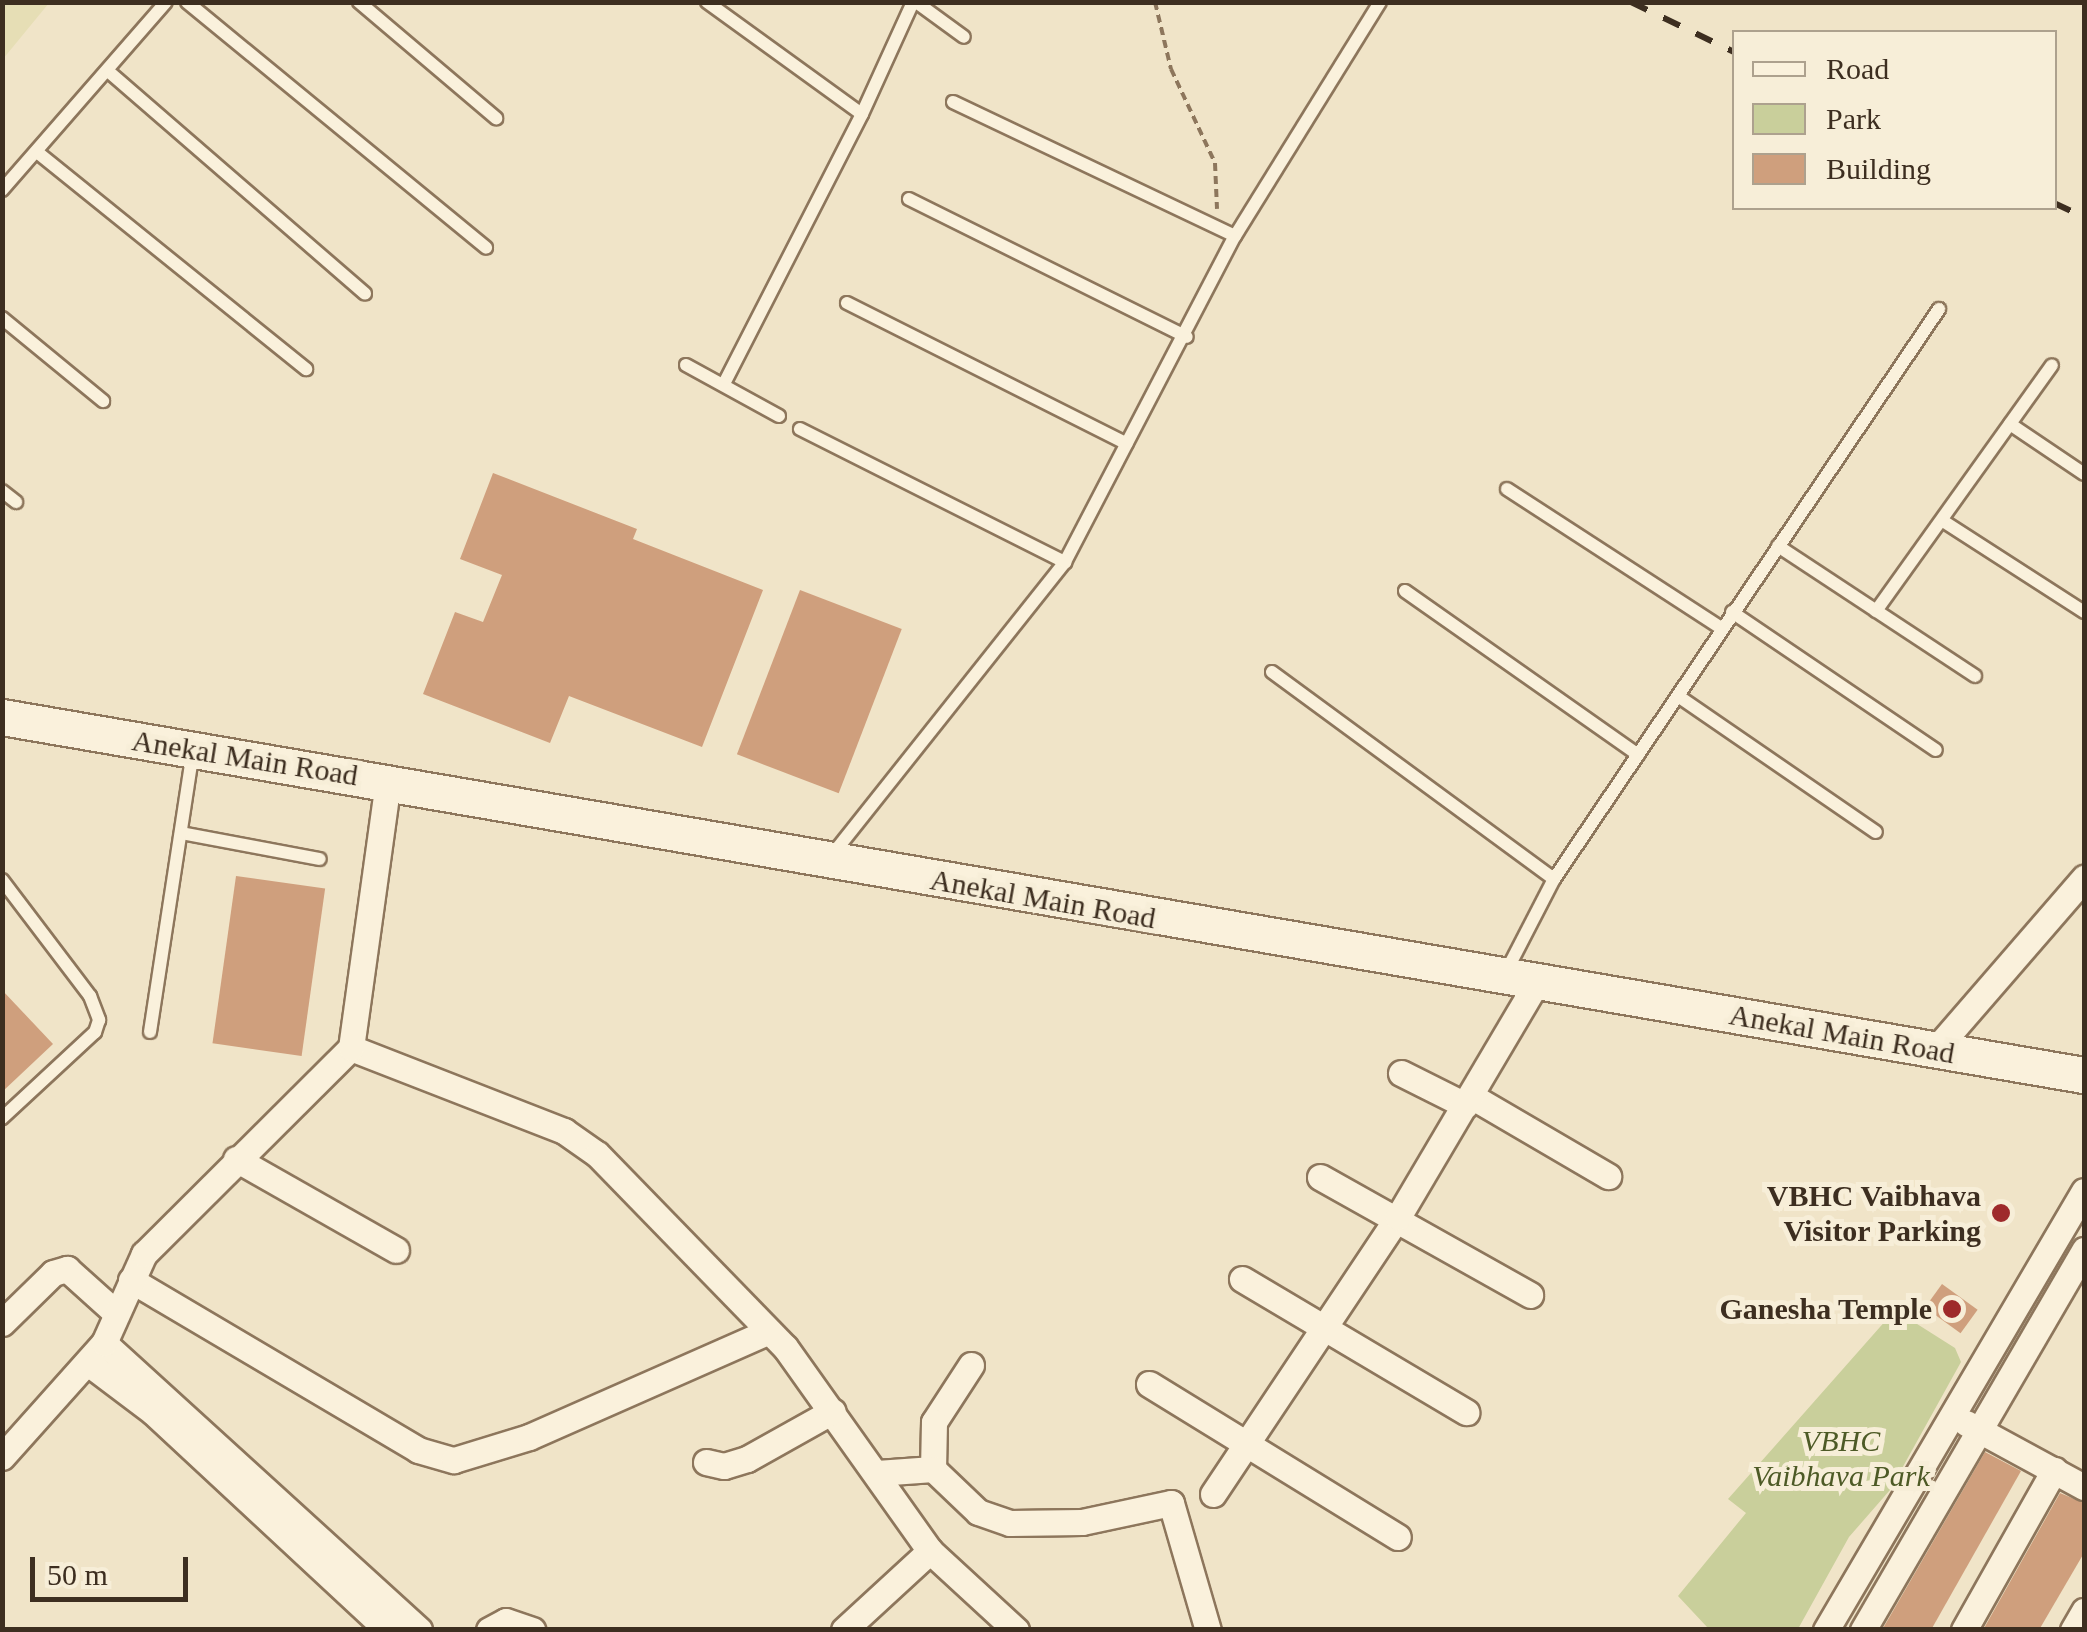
<!DOCTYPE html>
<style>
body{margin:0}
#map{position:relative;width:2087px;height:1632px;overflow:hidden;background:#f0e4c8;font-family:Georgia,serif}
div>[style]{position:absolute}
.farmland>*{inset:0;background:#e6deb5}
.green>*{inset:0;background:#c9cf9b}
.building>*{inset:0;background:#cf9f7d;transform-origin:0 0}
.path>*{height:4px;margin-top:-2px;transform-origin:0;background:repeating-linear-gradient(90deg,#8d765c 0 8px,transparent 0 13px)}
.roads{filter:drop-shadow(2px 0 #8d765c) drop-shadow(-2px 0 #8d765c) drop-shadow(0 2px #8d765c) drop-shadow(0 -2px #8d765c)}
.service>*{height:12px;margin:-6px;padding:0 6px;transform-origin:6px;border-radius:6px;background:#faf1dc}
.minor>*{height:25px;margin:-12.5px;padding:0 12.5px;transform-origin:12.5px;border-radius:12.5px;background:#faf1dc}
.secondary>*{height:35px;margin:-17.5px;padding:0 17.5px;transform-origin:17.5px;border-radius:17.5px;background:#faf1dc}
.rail>*{height:6px;margin-top:-3px;transform-origin:0;background:repeating-linear-gradient(90deg,#3d2e20 0 18px,transparent 0 36px)}
.dots>*{width:28px;height:28px;translate:-50% -50%;box-sizing:border-box;border:5px solid #f7eed8;border-radius:50%}
span{translate:-50% -50%;white-space:nowrap;text-align:center;line-height:1.15;-webkit-text-stroke:10px #f7eed8;paint-order:stroke}
.street-label{font-size:30px;color:#3d2e20}
.poi-label{font-size:30px;color:#3d2e20;font-weight:700}
.right{translate:-100% -50%;text-align:right}
.park-label{font-size:30px;color:#4d5a26;font-style:italic}
.frame{position:absolute;inset:0;border:5px solid #3d2e20;pointer-events:none}
.legend{position:absolute;left:1732px;top:30px;width:325px;height:180px;box-sizing:border-box;background:#f7eed8;border:2px solid #ada18e;margin:0;padding:12px 18px;list-style:none;font-size:30px;color:#3d2e20}
.legend li{display:flex;align-items:center;gap:20px;height:50px}
.legend b{width:50px;border:2px solid #ada18e}
.scale{position:absolute;left:30px;top:1557px;width:158px;height:45px;box-sizing:border-box;border:5px solid #3d2e20;border-top:0;padding-left:12px;font-size:30px;line-height:35px;white-space:nowrap;color:#3d2e20;-webkit-text-stroke:8px #f7eed8;paint-order:stroke}
</style>
<div id="map">
<div class="farmland">
<i style="clip-path:polygon(3px 2px,49px 3px,3px 59px,2px 3px)"></i>
</div>
<div class="green">
<i style="clip-path:polygon(1895px 1310px,1955px 1348px,1961px 1362px,1890px 1490px,1849px 1537px,1798px 1629px,1707px 1627px,1678px 1596px,1746px 1513px,1728px 1499px)"></i>
</div>
<div class="building">
<i style="clip-path:polygon(493px 473px,637px 529px,633px 539px,763px 590px,702px 747px,569px 696px,550px 743px,423px 694px,455px 612px,483px 622px,502px 575px,460px 559px)"></i>
<i style="left:800px;top:590px;width:109px;height:176px;rotate:21deg"></i>
<i style="left:236px;top:876px;width:90px;height:169px;rotate:8deg"></i>
<i style="clip-path:polygon(2px 990px,53px 1044px,2px 1092px)"></i>
<i style="left:1942px;top:1284px;width:44px;height:29px;rotate:36deg"></i>
<i style="clip-path:polygon(1985px 1452px,2021px 1471px,1931px 1630px,1882px 1630px)"></i>
<i style="clip-path:polygon(2060px 1493px,2084px 1503px,2084px 1553px,2039px 1630px,1983px 1630px)"></i>
</div>
<div class="path">
<i style="left:1155px;top:2px;width:69px;rotate:76.6deg"></i>
<i style="left:1171px;top:69px;width:104px;rotate:64.9deg"></i>
<i style="left:1215px;top:163px;width:46px;rotate:87.5deg"></i>
</div>
<div class="roads">
<div class="service">
<i style="left:187px;top:2px;width:387px;rotate:39.4deg"></i>
<i style="left:359px;top:2px;width:180px;rotate:40.3deg"></i>
<i style="left:707px;top:2px;width:191px;rotate:35.9deg"></i>
<i style="left:862px;top:114px;width:303px;rotate:117.1deg"></i>
<i style="left:916px;top:2px;width:59px;rotate:36.1deg"></i>
<i style="left:108px;top:71px;width:340px;rotate:40.9deg"></i>
<i style="left:953px;top:102px;width:312px;rotate:25.4deg"></i>
<i style="left:862px;top:114px;width:123px;rotate:-65.5deg"></i>
<i style="left:37px;top:152px;width:346px;rotate:38.9deg"></i>
<i style="left:2px;top:190px;width:249px;rotate:-48.9deg"></i>
<i style="left:909px;top:199px;width:310px;rotate:26.4deg"></i>
<i style="left:847px;top:303px;width:313px;rotate:26.7deg"></i>
<i style="left:2px;top:318px;width:131px;rotate:39.4deg"></i>
<i style="left:686px;top:365px;width:106px;rotate:28.7deg"></i>
<i style="left:2010px;top:424px;width:89px;rotate:34deg"></i>
<i style="left:800px;top:429px;width:297px;rotate:26.7deg"></i>
<i style="left:1507px;top:489px;width:255px;rotate:33deg"></i>
<i style="left:2px;top:491px;width:18px;rotate:38deg"></i>
<i style="left:1943px;top:521px;width:168px;rotate:32.8deg"></i>
<i style="left:1778px;top:546px;width:236px;rotate:33.4deg"></i>
<i style="left:1405px;top:591px;width:285px;rotate:35.1deg"></i>
<i style="left:1876px;top:611px;width:302px;rotate:-54.4deg"></i>
<i style="left:1732px;top:612px;width:246px;rotate:34.1deg"></i>
<i style="left:1272px;top:672px;width:350px;rotate:36.3deg"></i>
<i style="left:1678px;top:696px;width:240px;rotate:34.5deg"></i>
<i style="left:181px;top:833px;width:141px;rotate:10.6deg"></i>
<i style="left:832px;top:855px;width:374px;rotate:-51.5deg"></i>
<i style="left:1065px;top:562px;width:368px;rotate:-62.5deg"></i>
<i style="left:1235px;top:236px;width:275px;rotate:-58.2deg"></i>
<i style="left:2px;top:880px;width:146px;rotate:52.8deg"></i>
<i style="left:90px;top:996px;width:26px;rotate:69deg"></i>
<i style="left:99px;top:1020px;width:13px;rotate:108deg"></i>
<i style="left:95px;top:1032px;width:127px;rotate:137.2deg"></i>
<i style="left:1506px;top:972px;width:105px;rotate:-62.7deg"></i>
<i style="left:1554px;top:879px;width:688px;rotate:-55.96deg"></i>
<i style="left:150px;top:1032px;width:283px;rotate:-81.3deg"></i>
</div>
<div class="minor">
<i style="left:351px;top:1048px;width:229px;rotate:21.3deg"></i>
<i style="left:564px;top:1131px;width:40px;rotate:34.9deg"></i>
<i style="left:597px;top:1154px;width:269px;rotate:45.8deg"></i>
<i style="left:785px;top:1347px;width:250px;rotate:54.6deg"></i>
<i style="left:930px;top:1551px;width:117px;rotate:42.6deg"></i>
<i style="left:1935px;top:1050px;width:228px;rotate:-49.1deg"></i>
<i style="left:1401px;top:1073px;width:72px;rotate:26.6deg"></i>
<i style="left:1471px;top:1096px;width:159px;rotate:30.3deg"></i>
<i style="left:236px;top:1159px;width:184px;rotate:29.6deg"></i>
<i style="left:1320px;top:1177px;width:241px;rotate:29.3deg"></i>
<i style="left:1242px;top:1279px;width:261px;rotate:30.7deg"></i>
<i style="left:131px;top:1280px;width:334px;rotate:30.6deg"></i>
<i style="left:418px;top:1450px;width:37px;rotate:16deg"></i>
<i style="left:454px;top:1460px;width:78px;rotate:-17deg"></i>
<i style="left:529px;top:1437px;width:262px;rotate:-23.8deg"></i>
<i style="left:2px;top:1323px;width:71px;rotate:-44.4deg"></i>
<i style="left:53px;top:1273px;width:15px;rotate:-16deg"></i>
<i style="left:67px;top:1269px;width:66px;rotate:41.9deg"></i>
<i style="left:104px;top:1343px;width:426px;rotate:42.3deg"></i>
<i style="left:88px;top:1363px;width:81px;rotate:37deg"></i>
<i style="left:153px;top:1412px;width:321px;rotate:42.9deg"></i>
<i style="left:971px;top:1365px;width:68px;rotate:123deg"></i>
<i style="left:934px;top:1422px;width:47px;rotate:91.2deg"></i>
<i style="left:933px;top:1469px;width:62px;rotate:43.7deg"></i>
<i style="left:978px;top:1512px;width:34px;rotate:19deg"></i>
<i style="left:1010px;top:1523px;width:72px;rotate:-0.8deg"></i>
<i style="left:1082px;top:1522px;width:91px;rotate:-12.1deg"></i>
<i style="left:1171px;top:1503px;width:132px;rotate:73.8deg"></i>
<i style="left:1149px;top:1384px;width:292px;rotate:31.6deg"></i>
<i style="left:1966px;top:1423px;width:134px;rotate:28.5deg"></i>
<i style="left:2px;top:1457px;width:153px;rotate:-48.2deg"></i>
<i style="left:104px;top:1343px;width:98px;rotate:-65.8deg"></i>
<i style="left:144px;top:1254px;width:292px;rotate:-44.9deg"></i>
<i style="left:351px;top:1048px;width:269px;rotate:-82.1deg"></i>
<i style="left:706px;top:1462px;width:18px;rotate:13deg"></i>
<i style="left:724px;top:1466px;width:24px;rotate:-17deg"></i>
<i style="left:747px;top:1459px;width:98px;rotate:-29.2deg"></i>
<i style="left:877px;top:1473px;width:56px;rotate:-4.1deg"></i>
<i style="left:1213px;top:1494px;width:333px;rotate:-56.3deg"></i>
<i style="left:1398px;top:1217px;width:273px;rotate:-59.4deg"></i>
<i style="left:489px;top:1630px;width:19px;rotate:-28deg"></i>
<i style="left:506px;top:1621px;width:28px;rotate:19deg"></i>
<i style="left:844px;top:1630px;width:117px;rotate:-42.6deg"></i>
<i style="left:1826px;top:1630px;width:509px;rotate:-59.56deg"></i>
<i style="left:1863px;top:1630px;width:440px;rotate:-59.8deg"></i>
<i style="left:1964px;top:1630px;width:184px;rotate:-60.6deg"></i>
<i style="left:2073px;top:1630px;width:22px;rotate:-60deg"></i>
</div>
<div class="secondary">
<i style="left:2px;top:717px;width:2113px;rotate:9.76deg"></i>
</div>
</div>
<div class="rail">
<i style="left:1631px;top:2px;width:114px;rotate:25.9deg"></i>
<i style="left:2054px;top:203px;width:33px;rotate:25deg"></i>
</div>
<div class="dots">
<i style="left:2001px;top:1213px;background:#9e2a2b"></i>
<i style="left:1952px;top:1309px;background:#9e2a2b"></i>
</div>
<div class="street-label">
<span style="left:245px;top:758px;rotate:9deg">Anekal Main Road</span>
<span style="left:1043px;top:899px;rotate:10deg">Anekal Main Road</span>
<span style="left:1842px;top:1034px;rotate:10deg">Anekal Main Road</span>
</div>
<div class="poi-label">
<span class="right" style="left:1981px;top:1213px">VBHC Vaibhava<br>Visitor Parking</span>
<span class="right" style="left:1932px;top:1309px">Ganesha Temple</span>
</div>
<div class="park-label">
<span style="left:1841px;top:1458px">VBHC<br>Vaibhava Park</span>
</div>
<div class="frame"></div>
<ul class="legend">
<li><b style="height:12px;background:#faf1dc"></b>Road</li>
<li><b style="height:28px;background:#c9cf9b"></b>Park</li>
<li><b style="height:28px;background:#cf9f7d"></b>Building</li>
</ul>
<div class="scale">50 m</div>
</div>
